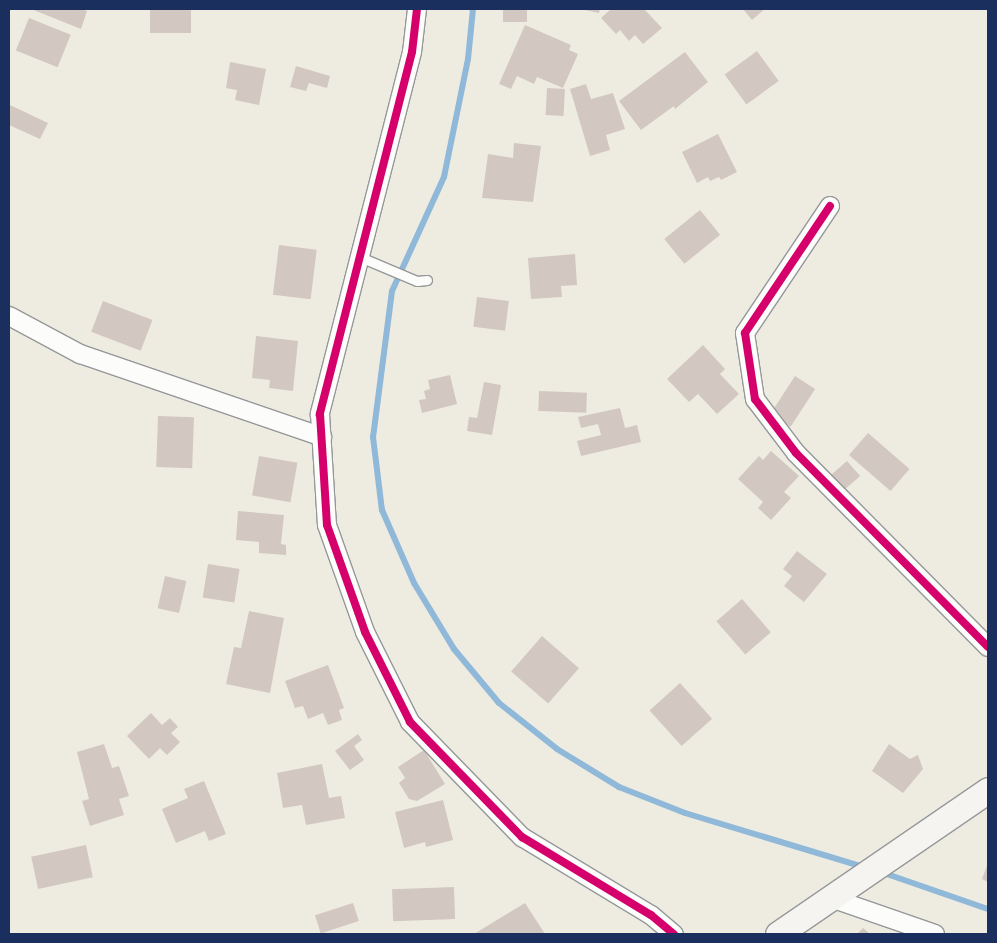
<!DOCTYPE html>
<style>
body{margin:0}
#map{position:relative;width:997px;height:943px;overflow:hidden;background:#eeece1;font-family:Sriracha,sans-serif}
div>[style]{position:absolute}
.stream>*{height:6px;margin:-3px;padding:0 3px;transform-origin:3px;border-radius:3px;background:#8fb8d9}
.building>*{inset:0;background:#d2c8c1;transform-origin:0 0}
.roads{filter:drop-shadow(1px 0 #95989a) drop-shadow(-1px 0 #95989a) drop-shadow(0 1px #95989a) drop-shadow(0 -1px #95989a)}
.lane>*{height:9px;margin:-4.5px;padding:0 4.5px;transform-origin:4.5px;border-radius:4.5px;background:#fcfcfa}
.street>*{height:18px;margin:-9px;padding:0 9px;transform-origin:9px;border-radius:9px;background:#fcfcfa}
.secondary>*{height:25px;margin:-12.5px;padding:0 12.5px;transform-origin:12.5px;border-radius:12.5px;background:#f6f4f0}
.cycleway>*{height:8px;margin:-4px;padding:0 4px;transform-origin:4px;border-radius:4px;background:#d6006c}
span{translate:-50% -50%;white-space:nowrap;text-align:center;line-height:1.15;-webkit-text-stroke:4.5px #fdfcf7;paint-order:stroke}
.frame{position:absolute;inset:0;border:10px solid #1b2f5e;pointer-events:none}
</style>
<div id="map">
<div class="stream">
<i style="left:473px;top:9px;width:50px;rotate:95.7deg"></i>
<i style="left:468px;top:59px;width:120px;rotate:101.5deg"></i>
<i style="left:444px;top:177px;width:125px;rotate:114.5deg"></i>
<i style="left:392px;top:291px;width:147px;rotate:97.4deg"></i>
<i style="left:373px;top:437px;width:74px;rotate:83deg"></i>
<i style="left:382px;top:510px;width:80px;rotate:66.3deg"></i>
<i style="left:414px;top:583px;width:77px;rotate:58.8deg"></i>
<i style="left:454px;top:649px;width:70px;rotate:50.2deg"></i>
<i style="left:499px;top:703px;width:74px;rotate:38.4deg"></i>
<i style="left:557px;top:749px;width:73px;rotate:31.5deg"></i>
<i style="left:619px;top:787px;width:71px;rotate:21.5deg"></i>
<i style="left:685px;top:813px;width:187px;rotate:16.8deg"></i>
<i style="left:881px;top:872px;width:113px;rotate:19.1deg"></i>
</div>
<div class="building">
<i style="clip-path:polygon(31px 9px,81px 9px,87px 11px,81px 29px)"></i>
<i style="left:150px;top:9px;width:41px;height:24px"></i>
<i style="left:503px;top:9px;width:24px;height:13px"></i>
<i style="clip-path:polygon(580px 9px,600px 9px,599px 13px)"></i>
<i style="clip-path:polygon(611px 9px,644px 9px,662px 28px,643px 44px,635px 35px,629px 41px,620px 30px,616px 34px,601px 18px)"></i>
<i style="clip-path:polygon(743px 9px,765px 9px,752px 20px)"></i>
<i style="left:29px;top:18px;width:45px;height:35px;rotate:22deg"></i>
<i style="clip-path:polygon(525px 25px,571px 45px,569px 50px,578px 54px,563px 88px,537px 77px,534px 84px,517px 76px,511px 89px,499px 84px)"></i>
<i style="left:757px;top:51px;width:37px;height:40px;rotate:54deg"></i>
<i style="clip-path:polygon(685px 52px,708px 82px,675px 109px,674px 106px,641px 130px,619px 101px)"></i>
<i style="clip-path:polygon(230px 62px,266px 69px,259px 105px,235px 100px,237px 90px,226px 88px)"></i>
<i style="clip-path:polygon(296px 66px,330px 76px,327px 88px,309px 83px,306px 91px,290px 87px)"></i>
<i style="clip-path:polygon(586px 84px,591px 99px,613px 93px,625px 129px,606px 135px,610px 150px,590px 156px,570px 89px)"></i>
<i style="left:547px;top:88px;width:18px;height:27px;rotate:3deg"></i>
<i style="clip-path:polygon(10px 105px,48px 123px,40px 139px,9px 125px)"></i>
<i style="clip-path:polygon(718px 134px,737px 172px,721px 180px,719px 177px,710px 181px,708px 177px,697px 183px,682px 152px)"></i>
<i style="clip-path:polygon(514px 143px,541px 146px,533px 202px,482px 198px,488px 154px,513px 158px)"></i>
<i style="left:700px;top:210px;width:32px;height:46px;rotate:51deg"></i>
<i style="left:279px;top:245px;width:38px;height:50px;rotate:7deg"></i>
<i style="clip-path:polygon(575px 254px,577px 285px,561px 286px,562px 297px,531px 299px,528px 258px)"></i>
<i style="left:477px;top:297px;width:32px;height:30px;rotate:7deg"></i>
<i style="left:103px;top:301px;width:53px;height:33px;rotate:21deg"></i>
<i style="clip-path:polygon(256px 336px,298px 341px,293px 391px,269px 388px,270px 380px,252px 378px)"></i>
<i style="clip-path:polygon(703px 345px,725px 369px,720px 374px,739px 394px,717px 414px,698px 394px,689px 402px,667px 379px)"></i>
<i style="clip-path:polygon(450px 375px,457px 404px,422px 413px,419px 400px,426px 399px,424px 391px,430px 389px,428px 380px)"></i>
<i style="left:795px;top:376px;width:24px;height:45px;rotate:33deg"></i>
<i style="clip-path:polygon(484px 382px,501px 385px,492px 435px,467px 431px,469px 417px,477px 418px)"></i>
<i style="left:539px;top:391px;width:48px;height:20px;rotate:2deg"></i>
<i style="clip-path:polygon(620px 408px,625px 428px,637px 425px,641px 442px,581px 456px,577px 441px,601px 435px,598px 424px,581px 428px,578px 417px)"></i>
<i style="left:158px;top:416px;width:36px;height:51px;rotate:2deg"></i>
<i style="left:868px;top:433px;width:55px;height:29px;rotate:41deg"></i>
<i style="clip-path:polygon(771px 451px,799px 476px,784px 492px,791px 498px,771px 520px,758px 508px,763px 502px,738px 479px,759px 456px,763px 460px)"></i>
<i style="left:259px;top:456px;width:39px;height:40px;rotate:10deg"></i>
<i style="left:847px;top:461px;width:20px;height:24px;rotate:49deg"></i>
<i style="clip-path:polygon(238px 511px,284px 515px,281px 544px,286px 545px,286px 555px,259px 553px,259px 542px,236px 540px)"></i>
<i style="clip-path:polygon(797px 551px,827px 574px,804px 602px,784px 586px,792px 576px,783px 569px)"></i>
<i style="left:208px;top:564px;width:32px;height:34px;rotate:9deg"></i>
<i style="left:165px;top:576px;width:22px;height:33px;rotate:13deg"></i>
<i style="left:742px;top:599px;width:44px;height:34px;rotate:49deg"></i>
<i style="clip-path:polygon(249px 611px,284px 618px,270px 693px,226px 684px,234px 647px,241px 648px)"></i>
<i style="left:542px;top:636px;width:49px;height:47px;rotate:41deg"></i>
<i style="clip-path:polygon(328px 665px,344px 708px,339px 710px,342px 720px,328px 725px,323px 713px,308px 719px,303px 706px,295px 708px,285px 681px)"></i>
<i style="left:680px;top:683px;width:48px;height:41px;rotate:48deg"></i>
<i style="clip-path:polygon(151px 713px,162px 725px,170px 718px,178px 727px,171px 733px,180px 742px,167px 755px,160px 748px,149px 759px,127px 736px)"></i>
<i style="clip-path:polygon(358px 734px,362px 740px,354px 746px,364px 760px,350px 770px,335px 751px)"></i>
<i style="clip-path:polygon(104px 744px,112px 768px,119px 766px,129px 796px,119px 799px,124px 815px,90px 826px,82px 801px,89px 799px,77px 752px)"></i>
<i style="clip-path:polygon(889px 744px,910px 759px,918px 755px,923px 769px,903px 793px,872px 771px)"></i>
<i style="clip-path:polygon(424px 750px,445px 784px,417px 801px,409px 799px,399px 783px,405px 778px,398px 767px)"></i>
<i style="clip-path:polygon(322px 764px,329px 798px,341px 796px,345px 818px,306px 825px,302px 805px,283px 808px,277px 773px)"></i>
<i style="clip-path:polygon(204px 781px,226px 834px,209px 841px,205px 831px,176px 843px,162px 809px,188px 798px,184px 789px)"></i>
<i style="clip-path:polygon(443px 800px,453px 840px,426px 847px,425px 842px,404px 848px,395px 812px)"></i>
<i style="left:86px;top:845px;width:33px;height:56px;rotate:78deg"></i>
<i style="clip-path:polygon(988px 863px,988px 882px,982px 879px)"></i>
<i style="left:454px;top:887px;width:32px;height:62px;rotate:88deg"></i>
<i style="left:353px;top:903px;width:19px;height:40px;rotate:72deg"></i>
<i style="clip-path:polygon(525px 903px,545px 934px,474px 934px)"></i>
<i style="clip-path:polygon(863px 928px,870px 934px,857px 934px)"></i>
</div>
<div class="roads">
<div class="lane">
<i style="left:360px;top:257px;width:62px;rotate:22.8deg"></i>
<i style="left:417px;top:281px;width:10px;rotate:-6deg"></i>
</div>
<div class="street">
<i style="left:417px;top:9px;width:43px;rotate:96.6deg"></i>
<i style="left:412px;top:52px;width:374px;rotate:104.3deg"></i>
<i style="left:320px;top:414px;width:111px;rotate:86.4deg"></i>
<i style="left:327px;top:525px;width:114px;rotate:70.4deg"></i>
<i style="left:365px;top:632px;width:101px;rotate:63.4deg"></i>
<i style="left:410px;top:722px;width:161px;rotate:45.8deg"></i>
<i style="left:522px;top:837px;width:151px;rotate:31.2deg"></i>
<i style="left:651px;top:915px;width:30px;rotate:40deg"></i>
<i style="left:830px;top:206px;width:153px;rotate:123.8deg"></i>
<i style="left:745px;top:333px;width:67px;rotate:81.4deg"></i>
<i style="left:755px;top:399px;width:68px;rotate:52.8deg"></i>
<i style="left:796px;top:453px;width:273px;rotate:45.3deg"></i>
<i style="left:9px;top:316px;width:81px;rotate:28.2deg"></i>
<i style="left:80px;top:354px;width:256px;rotate:18.9deg"></i>
<i style="left:831px;top:898px;width:110px;rotate:19.1deg"></i>
</div>
<div class="secondary">
<i style="left:778px;top:934px;width:255px;rotate:-34.4deg"></i>
</div>
</div>
<div class="cycleway">
<i style="left:417px;top:9px;width:43px;rotate:96.6deg"></i>
<i style="left:412px;top:52px;width:374px;rotate:104.3deg"></i>
<i style="left:320px;top:414px;width:111px;rotate:86.4deg"></i>
<i style="left:327px;top:525px;width:114px;rotate:70.4deg"></i>
<i style="left:365px;top:632px;width:101px;rotate:63.4deg"></i>
<i style="left:410px;top:722px;width:161px;rotate:45.8deg"></i>
<i style="left:522px;top:837px;width:151px;rotate:31.2deg"></i>
<i style="left:651px;top:915px;width:30px;rotate:40deg"></i>
<i style="left:830px;top:206px;width:153px;rotate:123.8deg"></i>
<i style="left:745px;top:333px;width:67px;rotate:81.4deg"></i>
<i style="left:755px;top:399px;width:68px;rotate:52.8deg"></i>
<i style="left:796px;top:453px;width:273px;rotate:45.3deg"></i>
</div>
<div class="frame"></div>
</div>
